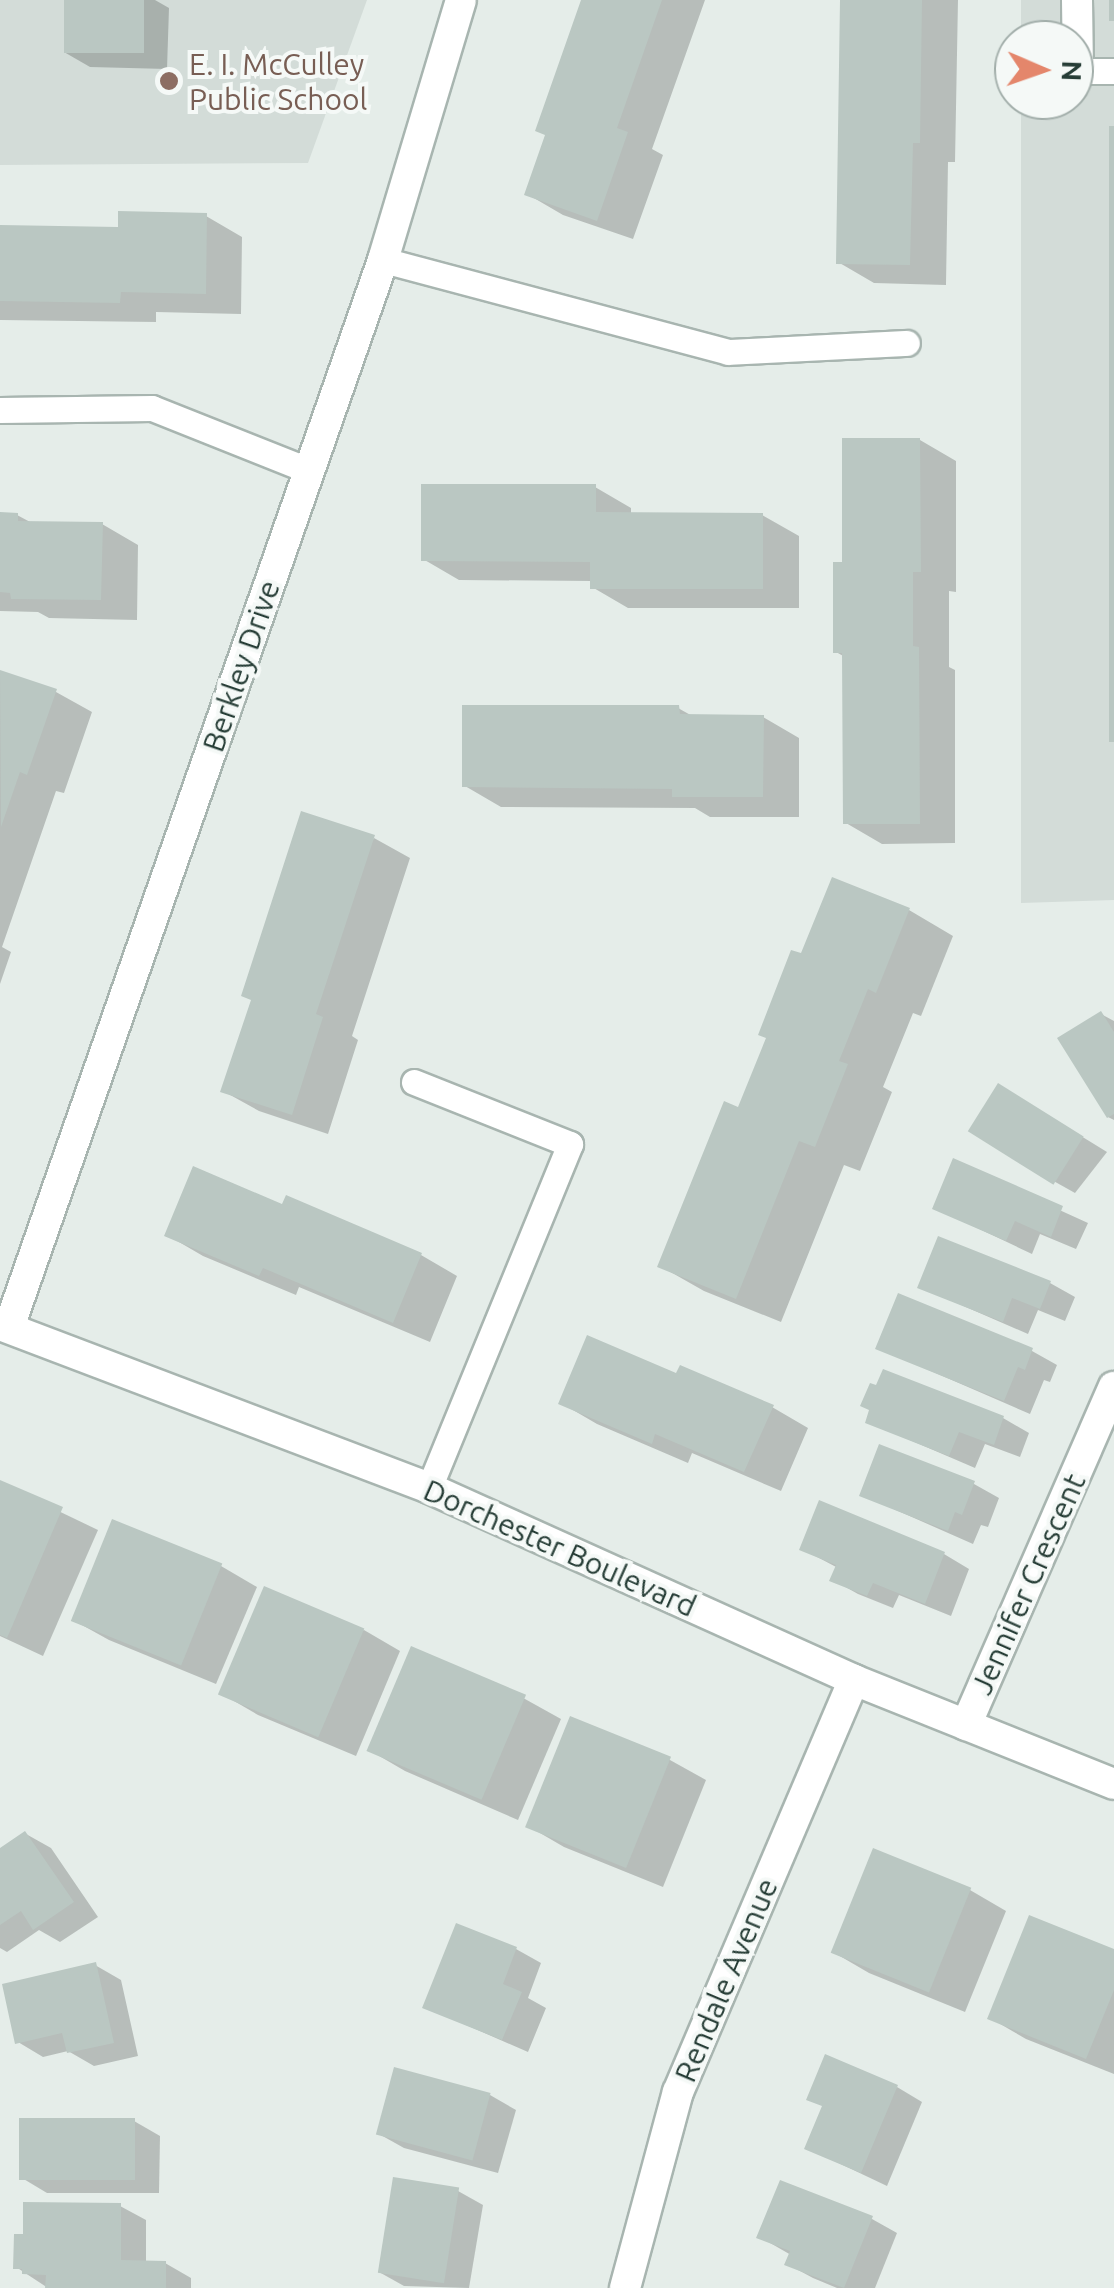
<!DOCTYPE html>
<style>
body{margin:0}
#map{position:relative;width:1114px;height:2288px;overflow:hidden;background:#e5ede9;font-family:Ubuntu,sans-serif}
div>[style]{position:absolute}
.built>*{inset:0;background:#d3dcd8}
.shadow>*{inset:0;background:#0003}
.building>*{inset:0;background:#bac7c2;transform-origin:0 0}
.roads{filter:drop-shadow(2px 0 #a8b5b0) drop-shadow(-2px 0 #a8b5b0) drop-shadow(0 2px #a8b5b0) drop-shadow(0 -2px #a8b5b0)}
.lane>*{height:25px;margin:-12.5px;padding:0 12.5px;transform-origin:12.5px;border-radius:12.5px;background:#fff}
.street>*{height:30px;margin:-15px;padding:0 15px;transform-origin:15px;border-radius:15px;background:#fff}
.dots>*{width:28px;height:28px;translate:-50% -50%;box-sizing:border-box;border:5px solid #f5f9f7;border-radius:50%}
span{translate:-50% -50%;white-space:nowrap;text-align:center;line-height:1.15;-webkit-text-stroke:8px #f5f9f7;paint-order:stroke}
.education-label{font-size:30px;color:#785e54}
.left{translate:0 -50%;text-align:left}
.street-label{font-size:30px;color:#263d36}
.north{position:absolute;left:994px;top:20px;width:100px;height:100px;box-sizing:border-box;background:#f5f9f7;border:2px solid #a2aeaa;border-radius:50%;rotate:92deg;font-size:28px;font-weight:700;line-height:40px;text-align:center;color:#263d36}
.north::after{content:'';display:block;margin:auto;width:35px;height:45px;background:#e4866b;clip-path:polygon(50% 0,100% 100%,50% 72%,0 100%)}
</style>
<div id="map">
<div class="built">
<i style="clip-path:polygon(0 0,367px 0,308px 163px,0 165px)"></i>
<i style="clip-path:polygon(1021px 0,1114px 0,1114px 900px,1021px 903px,1021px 100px,1074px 100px,1074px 40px,1021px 40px)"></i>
</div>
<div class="shadow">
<i style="clip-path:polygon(66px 0,155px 0,169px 8px,167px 69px,90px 67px,64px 52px)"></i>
<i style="clip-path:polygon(584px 0,705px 0,652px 149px,663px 155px,633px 239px,563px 215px,527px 194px,548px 136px)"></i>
<i style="clip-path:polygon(843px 0,958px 0,955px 162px,948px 162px,946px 285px,874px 283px,838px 262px)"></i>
<i style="clip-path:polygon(206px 216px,242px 237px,241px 314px,156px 312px,156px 322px,0 320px,0 227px,120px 230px)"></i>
<i style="clip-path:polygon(920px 440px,956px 461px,956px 592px,949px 591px,949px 667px,955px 670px,955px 843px,882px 844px,846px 823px,845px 657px,836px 652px,845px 564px)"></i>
<i style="clip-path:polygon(595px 487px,631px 508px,631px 515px,762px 515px,799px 536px,799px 608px,628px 608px,592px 587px,592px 581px,459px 580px,423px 559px)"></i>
<i style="clip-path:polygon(0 515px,17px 515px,32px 523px,102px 524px,138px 545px,137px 620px,49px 618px,38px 612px,0 611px)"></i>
<i style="clip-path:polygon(0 672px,56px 692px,92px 712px,64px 793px,56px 791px,2px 947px,11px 952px,0 984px)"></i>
<i style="clip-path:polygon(678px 708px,694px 717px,763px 717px,799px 738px,799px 817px,710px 817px,695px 808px,501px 807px,465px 786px)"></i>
<i style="clip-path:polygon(374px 838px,410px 858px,352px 1036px,358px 1040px,328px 1134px,259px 1111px,223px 1091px)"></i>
<i style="clip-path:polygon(909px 910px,953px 936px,921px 1016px,913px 1013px,883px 1087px,892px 1092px,860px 1171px,844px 1165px,781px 1322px,704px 1291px,660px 1266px,739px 1111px)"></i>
<i style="clip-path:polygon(1101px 1014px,1114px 1021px,1114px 1120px,1108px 1117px)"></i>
<i style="clip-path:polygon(1024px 1101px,1107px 1152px,1075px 1193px,1050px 1179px)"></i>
<i style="clip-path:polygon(954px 1162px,1088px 1223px,1076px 1249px,1040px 1234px,1032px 1254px,935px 1208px)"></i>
<i style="clip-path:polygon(283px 1207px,421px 1255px,457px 1276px,430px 1342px,299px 1287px,296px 1295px,203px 1256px,167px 1235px)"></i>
<i style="clip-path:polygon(1050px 1283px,1075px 1297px,1065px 1321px,1038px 1310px,1028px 1334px,920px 1287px)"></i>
<i style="clip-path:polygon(878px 1348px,1032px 1351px,1057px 1365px,1050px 1382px,1044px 1380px,1030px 1414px)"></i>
<i style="clip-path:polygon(677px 1376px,772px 1407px,808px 1428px,781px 1491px,692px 1453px,688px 1463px,597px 1424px,561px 1403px)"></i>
<i style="clip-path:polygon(1003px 1418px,1029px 1433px,1020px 1457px,985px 1444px,975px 1468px,868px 1422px)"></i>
<i style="clip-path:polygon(0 1483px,98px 1530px,43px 1656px,0 1636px)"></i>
<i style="clip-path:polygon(974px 1484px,999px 1498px,988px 1527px,981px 1525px,973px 1544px,862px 1495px)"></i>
<i style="clip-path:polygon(802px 1549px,944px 1554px,969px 1569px,951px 1616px,899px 1595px,893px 1608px,858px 1594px,833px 1580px,838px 1568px)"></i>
<i style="clip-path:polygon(221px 1566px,257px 1587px,216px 1684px,109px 1640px,73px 1620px)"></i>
<i style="clip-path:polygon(364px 1630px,400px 1651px,356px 1756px,258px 1715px,222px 1694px)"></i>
<i style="clip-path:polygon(412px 1650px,525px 1699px,561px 1719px,518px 1820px,405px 1771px,369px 1750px)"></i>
<i style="clip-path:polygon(571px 1720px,670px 1760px,706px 1780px,663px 1887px,564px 1847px,528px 1826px)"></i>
<i style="clip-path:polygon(26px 1834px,51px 1848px,98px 1917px,60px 1942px,39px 1930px,7px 1952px,0 1948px,0 1851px)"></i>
<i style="clip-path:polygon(970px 1890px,1006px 1911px,965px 2012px,869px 1973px,833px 1952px)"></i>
<i style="clip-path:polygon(516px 1949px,541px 1963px,528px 1998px,546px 2008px,528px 2052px,425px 2007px)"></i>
<i style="clip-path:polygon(1114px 1952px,1114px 2074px,1026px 2039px,990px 2018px)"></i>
<i style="clip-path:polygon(95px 1965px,121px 1980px,138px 2056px,94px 2066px,68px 2051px,43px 2057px,18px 2042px)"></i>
<i style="clip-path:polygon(897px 2087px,922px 2102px,887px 2186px,807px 2148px)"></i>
<i style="clip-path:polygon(490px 2095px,516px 2110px,498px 2173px,404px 2148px,379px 2134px)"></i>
<i style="clip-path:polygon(134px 2121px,160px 2136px,159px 2193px,47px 2193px,22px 2178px)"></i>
<i style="clip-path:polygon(458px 2191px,483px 2205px,469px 2288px,404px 2286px,379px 2272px)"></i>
<i style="clip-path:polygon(120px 2206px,146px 2220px,146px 2263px,165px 2263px,191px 2278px,191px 2288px,48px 2288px,16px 2267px)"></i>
<i style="clip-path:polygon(872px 2219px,897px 2233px,875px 2288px,837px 2288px,813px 2278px,787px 2264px,791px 2255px,760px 2237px)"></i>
</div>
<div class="building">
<i style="left:64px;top:0;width:80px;height:53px"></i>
<i style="clip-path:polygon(581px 0,662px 0,617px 128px,628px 132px,597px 221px,524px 195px,545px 135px,535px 131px)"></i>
<i style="clip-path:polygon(840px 0,922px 0,920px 143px,913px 143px,910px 265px,836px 264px)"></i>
<i style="left:1109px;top:0;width:5px;height:21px"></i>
<i style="left:1109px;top:126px;width:5px;height:616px"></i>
<i style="clip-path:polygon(118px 211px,207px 213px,206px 294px,121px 292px,120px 303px,0 301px,0 225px,118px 227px)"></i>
<i style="clip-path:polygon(842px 438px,920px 438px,921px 572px,913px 572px,913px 646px,919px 647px,920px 824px,843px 824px,842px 653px,833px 653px,833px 562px,842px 562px)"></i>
<i style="clip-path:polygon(421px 484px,596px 484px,596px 512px,763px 513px,763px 589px,590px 589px,590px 562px,421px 561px)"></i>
<i style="clip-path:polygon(0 512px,18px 513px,18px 521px,103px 522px,101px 600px,11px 599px,10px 593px,0 592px)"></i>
<i style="clip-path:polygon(0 670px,57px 689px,27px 775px,20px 772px,1px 827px)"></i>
<i style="clip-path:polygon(462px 705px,679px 705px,680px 714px,764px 715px,763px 797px,672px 797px,672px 789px,462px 787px)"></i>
<i style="clip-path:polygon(301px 811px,375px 835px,316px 1014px,323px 1017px,292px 1115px,220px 1092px,251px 1000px,241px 996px)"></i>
<i style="clip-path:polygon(832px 877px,910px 908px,876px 993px,868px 989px,839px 1061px,848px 1064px,815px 1147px,799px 1141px,736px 1299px,657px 1267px,724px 1101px,738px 1107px,766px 1038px,758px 1035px,791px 950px,801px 953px)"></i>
<i style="clip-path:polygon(1101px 1011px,1114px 1032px,1114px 1114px,1107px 1118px,1057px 1038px)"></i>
<i style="left:998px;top:1083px;width:101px;height:57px;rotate:32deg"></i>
<i style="clip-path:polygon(953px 1158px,1063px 1206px,1051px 1237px,1015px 1221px,1006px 1241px,932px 1209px)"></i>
<i style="clip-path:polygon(193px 1166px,282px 1204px,286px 1195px,422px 1253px,393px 1323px,263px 1268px,259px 1276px,164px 1236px)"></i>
<i style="clip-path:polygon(938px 1236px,1051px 1281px,1040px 1309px,1012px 1298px,1003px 1322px,917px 1288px)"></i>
<i style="clip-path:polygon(898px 1293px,1033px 1348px,1025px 1370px,1018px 1367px,1004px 1401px,875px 1349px)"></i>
<i style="clip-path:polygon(587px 1335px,676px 1373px,680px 1365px,774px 1405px,744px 1472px,655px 1434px,652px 1444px,558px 1404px)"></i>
<i style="clip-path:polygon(883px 1369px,1004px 1416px,994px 1445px,959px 1432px,949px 1456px,865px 1423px,869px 1410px,860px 1406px,870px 1383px,876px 1385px)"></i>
<i style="clip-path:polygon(879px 1444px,975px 1481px,962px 1515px,955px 1512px,948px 1531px,859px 1496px)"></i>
<i style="clip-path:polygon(0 1480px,63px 1507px,7px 1638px,0 1635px)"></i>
<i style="clip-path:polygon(819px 1500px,945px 1552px,925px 1604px,873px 1583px,867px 1596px,829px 1581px,836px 1565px,799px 1550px)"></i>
<i style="left:112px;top:1519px;width:119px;height:110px;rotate:22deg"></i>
<i style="left:264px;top:1586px;width:109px;height:118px;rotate:23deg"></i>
<i style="left:411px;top:1646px;width:125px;height:114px;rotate:23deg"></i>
<i style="left:570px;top:1716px;width:109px;height:120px;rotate:22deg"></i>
<i style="clip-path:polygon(25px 1831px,74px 1902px,33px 1930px,21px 1911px,0 1925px,0 1848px)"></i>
<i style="left:873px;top:1848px;width:106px;height:113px;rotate:22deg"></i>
<i style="clip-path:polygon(1029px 1915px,1114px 1949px,1114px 1990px,1086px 2059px,987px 2019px)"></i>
<i style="clip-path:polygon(456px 1923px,517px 1947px,503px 1984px,522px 1992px,502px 2040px,422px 2008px)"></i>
<i style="clip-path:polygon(96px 1962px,114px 2043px,67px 2053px,62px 2033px,15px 2044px,2px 1984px)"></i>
<i style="clip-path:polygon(825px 2054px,898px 2085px,861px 2173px,804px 2149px,822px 2106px,806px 2100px)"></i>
<i style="left:394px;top:2067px;width:100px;height:70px;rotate:15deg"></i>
<i style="left:19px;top:2118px;width:116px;height:62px"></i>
<i style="left:393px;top:2177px;width:67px;height:97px;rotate:9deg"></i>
<i style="clip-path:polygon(780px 2180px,873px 2216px,844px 2288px,784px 2265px,790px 2251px,756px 2238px)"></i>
<i style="clip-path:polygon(23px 2202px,121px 2203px,121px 2260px,166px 2261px,166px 2288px,45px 2288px,46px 2275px,22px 2274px,22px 2269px,13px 2269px,14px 2234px,23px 2234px)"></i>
</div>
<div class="roads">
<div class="lane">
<i style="left:1078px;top:71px;width:36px"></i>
<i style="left:383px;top:260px;width:357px;rotate:14.9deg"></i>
<i style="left:728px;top:352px;width:179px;rotate:-2.9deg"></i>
<i style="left:0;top:410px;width:152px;rotate:-0.8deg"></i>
<i style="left:152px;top:408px;width:170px;rotate:21.7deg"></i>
<i style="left:414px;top:1082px;width:168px;rotate:21.7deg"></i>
<i style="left:570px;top:1144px;width:372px;rotate:112.3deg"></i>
</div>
<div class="street">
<i style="left:1077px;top:0;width:71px;rotate:89.2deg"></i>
<i style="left:0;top:1325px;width:459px;rotate:20.8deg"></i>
<i style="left:429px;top:1488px;width:466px;rotate:24.3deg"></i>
<i style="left:854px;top:1680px;width:280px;rotate:21.8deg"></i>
<i style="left:9px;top:1327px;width:1131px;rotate:-70.68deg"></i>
<i style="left:383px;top:260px;width:271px;rotate:-73.3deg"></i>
<i style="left:966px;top:1725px;width:369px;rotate:-66.4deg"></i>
<i style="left:625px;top:2288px;width:203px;rotate:-74.9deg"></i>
<i style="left:678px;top:2092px;width:448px;rotate:-66.9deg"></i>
</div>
</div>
<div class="dots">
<i style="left:169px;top:81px;background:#8d6e63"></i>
</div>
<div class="education-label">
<span class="left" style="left:189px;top:81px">E. I. McCulley<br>Public School</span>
</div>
<div class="street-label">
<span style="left:241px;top:666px;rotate:-71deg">Berkley Drive</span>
<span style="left:560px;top:1548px;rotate:24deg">Dorchester Boulevard</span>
<span style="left:1028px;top:1584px;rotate:-66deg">Jennifer Crescent</span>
<span style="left:726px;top:1980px;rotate:-67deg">Rendale Avenue</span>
</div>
<div class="north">N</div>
</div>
